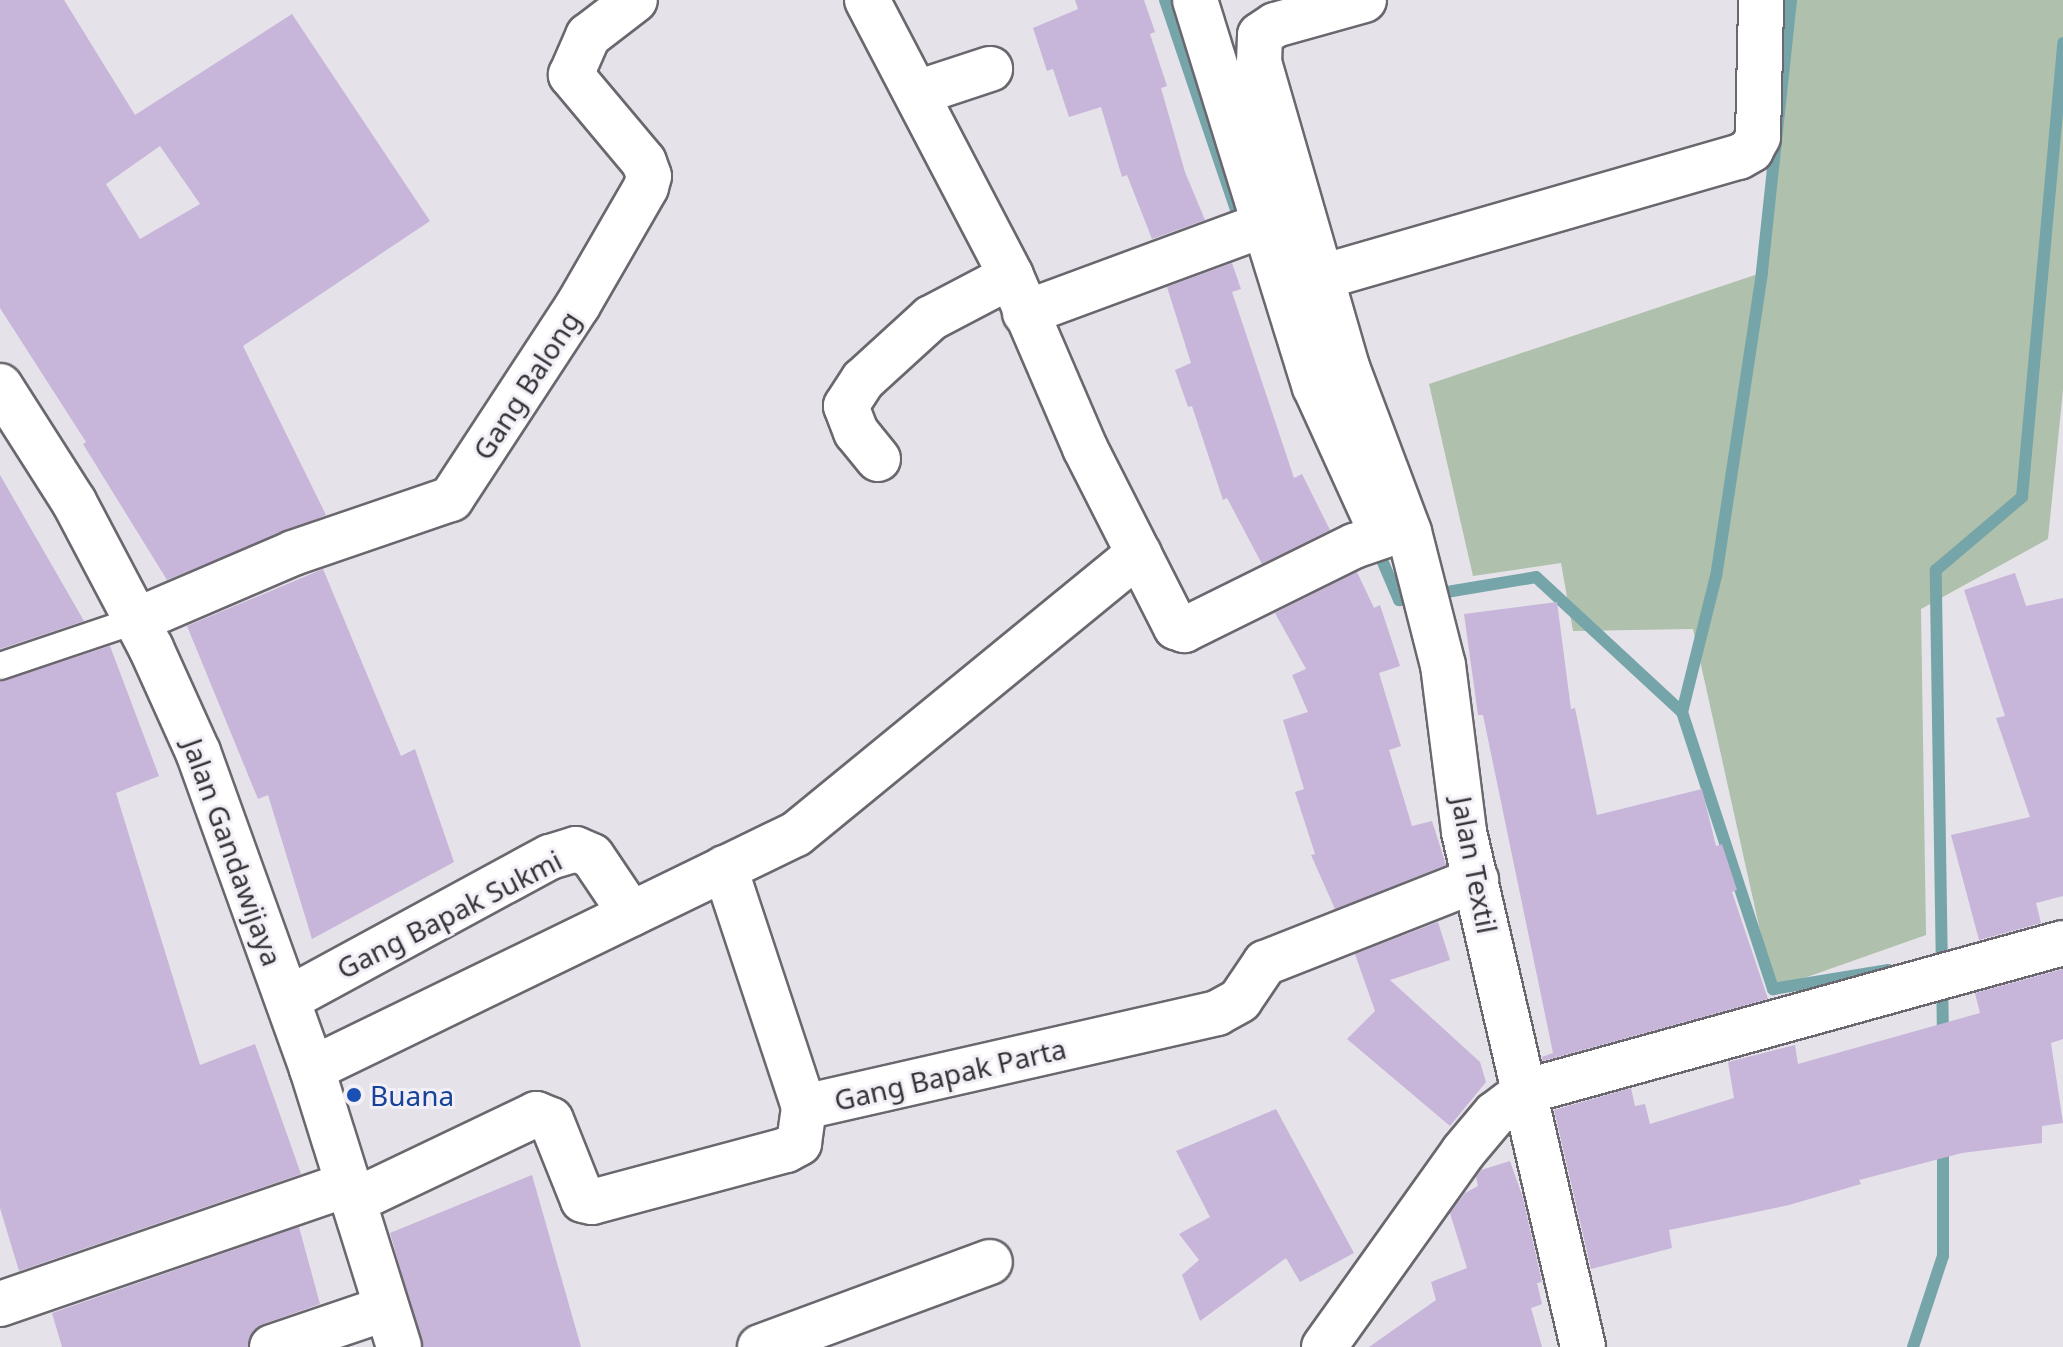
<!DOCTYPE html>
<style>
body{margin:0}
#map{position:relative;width:2063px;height:1347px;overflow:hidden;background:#e5e2e9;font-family:"Noto Sans",sans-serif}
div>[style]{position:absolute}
.green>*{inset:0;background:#afc1ac}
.stream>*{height:12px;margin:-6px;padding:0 6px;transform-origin:6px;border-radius:6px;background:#76a5a9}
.building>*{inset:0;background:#c7b6d9}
.roads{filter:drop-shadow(2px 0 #6a676e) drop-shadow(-2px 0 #6a676e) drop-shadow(0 2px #6a676e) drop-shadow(0 -2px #6a676e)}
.service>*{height:26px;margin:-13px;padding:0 13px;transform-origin:13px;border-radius:13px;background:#fff}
.minor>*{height:44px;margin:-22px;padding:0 22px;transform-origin:22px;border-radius:22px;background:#fff}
.primary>*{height:44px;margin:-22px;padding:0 22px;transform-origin:22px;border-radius:22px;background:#fff}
.dots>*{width:22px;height:22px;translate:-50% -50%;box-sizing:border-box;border:4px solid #f3eff7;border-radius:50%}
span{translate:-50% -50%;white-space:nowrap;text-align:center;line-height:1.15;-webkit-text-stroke:6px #f3eff7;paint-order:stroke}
.street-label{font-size:28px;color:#363437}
.transit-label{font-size:28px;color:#164399}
.left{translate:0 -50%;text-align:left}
</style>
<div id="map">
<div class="green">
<i style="clip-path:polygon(1791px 0,2063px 0,2063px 390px,2048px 539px,1921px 609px,1926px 935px,1773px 989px,1693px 629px,1573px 631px,1561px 563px,1473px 576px,1429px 384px,1761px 273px)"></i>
</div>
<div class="stream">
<i style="left:1165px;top:0;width:240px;rotate:71.3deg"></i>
<i style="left:1791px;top:0;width:275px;rotate:96.1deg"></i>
<i style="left:1762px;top:273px;width:306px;rotate:98.6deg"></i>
<i style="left:1716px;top:576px;width:140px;rotate:104deg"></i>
<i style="left:1682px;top:712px;width:292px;rotate:71.8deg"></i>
<i style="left:1773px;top:989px;width:117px;rotate:-9.4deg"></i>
<i style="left:1376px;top:546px;width:59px;rotate:66.9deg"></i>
<i style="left:1399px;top:600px;width:139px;rotate:-9.5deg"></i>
<i style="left:1536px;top:577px;width:199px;rotate:42.8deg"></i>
<i style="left:1943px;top:1037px;width:467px;rotate:-90.9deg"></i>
<i style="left:1936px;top:570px;width:113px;rotate:-40.3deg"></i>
<i style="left:2022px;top:497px;width:456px;rotate:-84.8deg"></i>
<i style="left:1913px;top:1347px;width:96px;rotate:-71.8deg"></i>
<i style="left:1943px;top:1256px;width:113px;rotate:-90deg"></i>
</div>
<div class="building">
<i style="clip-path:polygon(evenodd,0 0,64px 0,135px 115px,292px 14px,430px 221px,243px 346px,326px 515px,167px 580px,83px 444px,86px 442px,0 308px,0 0,160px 146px,200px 204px,140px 239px,106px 184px,160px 146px)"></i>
<i style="clip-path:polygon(1075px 0,1144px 0,1155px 32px,1150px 34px,1167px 86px,1161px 88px,1185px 172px,1205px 220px,1152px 239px,1127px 175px,1122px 177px,1101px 107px,1069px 117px,1053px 69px,1047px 71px,1033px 28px,1078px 9px)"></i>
<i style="clip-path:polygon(1232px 263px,1241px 289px,1232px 292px,1294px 478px,1302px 474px,1330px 530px,1262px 564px,1227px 498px,1223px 500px,1192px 406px,1188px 407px,1175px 370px,1191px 363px,1167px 287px)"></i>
<i style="clip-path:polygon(0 475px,84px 621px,0 649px)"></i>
<i style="clip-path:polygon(323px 569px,401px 756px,415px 749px,454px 862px,312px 939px,268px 795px,258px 799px,187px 626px)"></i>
<i style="clip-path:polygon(1357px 572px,1374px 608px,1380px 605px,1400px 666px,1379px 673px,1401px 746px,1389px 750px,1412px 826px,1432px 821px,1446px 865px,1335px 909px,1311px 855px,1315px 854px,1295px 792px,1304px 789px,1283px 720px,1308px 712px,1292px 675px,1306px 669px,1275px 613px)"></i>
<i style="clip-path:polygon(2015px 573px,2026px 606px,2063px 598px,2063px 896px,2036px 903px,2041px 923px,1979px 940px,1951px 835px,2030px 817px,1996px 718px,2005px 716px,1964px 590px)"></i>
<i style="clip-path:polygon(1557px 602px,1571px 709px,1575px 708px,1597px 815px,1702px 789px,1716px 846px,1722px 844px,1737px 890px,1732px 892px,1768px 999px,1543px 1061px,1542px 1057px,1553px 1053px,1483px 715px,1478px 715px,1464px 614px)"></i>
<i style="clip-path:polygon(110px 646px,159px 776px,116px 793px,200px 1065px,255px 1044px,301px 1174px,19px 1271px,0 1208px,0 682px)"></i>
<i style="clip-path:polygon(1438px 922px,1450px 960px,1390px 980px,1480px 1062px,1486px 1082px,1450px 1126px,1347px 1039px,1375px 1011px,1355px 954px)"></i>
<i style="clip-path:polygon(2063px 969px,2063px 1039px,2051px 1043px,2063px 1123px,2042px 1126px,2042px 1143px,1962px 1153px,1859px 1180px,1861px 1184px,1789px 1205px,1669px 1230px,1672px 1248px,1591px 1269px,1554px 1110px,1631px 1088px,1635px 1106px,1645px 1104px,1650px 1124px,1734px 1098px,1728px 1062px,1795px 1045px,1798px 1064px,1980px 1013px,1975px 993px)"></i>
<i style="clip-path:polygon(1276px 1109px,1354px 1253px,1300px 1282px,1286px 1258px,1200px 1321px,1182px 1275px,1199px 1260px,1179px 1234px,1210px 1217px,1176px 1151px)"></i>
<i style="clip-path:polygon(1510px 1161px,1523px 1198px,1542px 1282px,1537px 1283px,1542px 1304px,1531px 1308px,1542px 1347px,1369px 1347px,1436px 1300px,1431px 1282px,1467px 1268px,1450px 1213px,1465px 1193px,1478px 1186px,1476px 1177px,1481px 1170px)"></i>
<i style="clip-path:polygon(532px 1175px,581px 1347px,423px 1347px,390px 1233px)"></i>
<i style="clip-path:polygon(299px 1227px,320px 1304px,263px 1324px,253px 1331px,248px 1347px,62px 1347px,52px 1313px)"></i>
</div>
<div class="roads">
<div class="service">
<i style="left:0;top:666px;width:145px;rotate:-18.6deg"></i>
</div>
<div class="minor">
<i style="left:867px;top:0;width:311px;rotate:62.4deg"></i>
<i style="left:1011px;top:276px;width:187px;rotate:66.7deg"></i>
<i style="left:1085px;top:448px;width:201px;rotate:63.1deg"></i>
<i style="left:1176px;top:627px;width:9px;rotate:21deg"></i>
<i style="left:1184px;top:630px;width:190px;rotate:-26.3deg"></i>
<i style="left:1354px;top:546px;width:31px;rotate:-19deg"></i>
<i style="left:1195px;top:0;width:405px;rotate:72.8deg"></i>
<i style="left:1315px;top:387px;width:152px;rotate:65.5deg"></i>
<i style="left:1364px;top:0;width:92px;rotate:164.3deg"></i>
<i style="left:1275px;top:25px;width:18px;rotate:146deg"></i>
<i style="left:1260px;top:35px;width:27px;rotate:92deg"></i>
<i style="left:1259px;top:62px;width:317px;rotate:73.9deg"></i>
<i style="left:1347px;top:367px;width:176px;rotate:69.4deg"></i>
<i style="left:1409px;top:532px;width:137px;rotate:75.7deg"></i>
<i style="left:1443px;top:665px;width:168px;rotate:82.8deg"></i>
<i style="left:1464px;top:832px;width:529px;rotate:76.99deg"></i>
<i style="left:917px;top:93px;width:77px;rotate:-18.2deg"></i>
<i style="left:1322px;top:277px;width:434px;rotate:-16.1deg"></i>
<i style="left:1739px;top:157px;width:14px;rotate:-30deg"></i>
<i style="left:1751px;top:150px;width:15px;rotate:-62deg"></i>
<i style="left:1758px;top:137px;width:137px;rotate:-88.7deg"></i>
<i style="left:1025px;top:313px;width:256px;rotate:-20.3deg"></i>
<i style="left:878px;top:459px;width:35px;rotate:-129deg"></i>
<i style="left:856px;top:432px;width:28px;rotate:-111deg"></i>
<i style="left:846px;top:406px;width:31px;rotate:-57deg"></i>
<i style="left:863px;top:380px;width:92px;rotate:-42.4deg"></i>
<i style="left:931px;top:318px;width:90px;rotate:-27.7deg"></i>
<i style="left:137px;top:620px;width:170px;rotate:-23.2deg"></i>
<i style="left:293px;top:553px;width:167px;rotate:-18.9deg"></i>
<i style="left:451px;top:499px;width:232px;rotate:-56.8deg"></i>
<i style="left:578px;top:305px;width:136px;rotate:-60deg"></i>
<i style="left:646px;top:187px;width:11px;rotate:-75deg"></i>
<i style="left:649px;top:176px;width:15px;rotate:-110deg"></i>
<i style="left:644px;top:162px;width:114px;rotate:-130deg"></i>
<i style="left:571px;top:75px;width:43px;rotate:-66.4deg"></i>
<i style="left:588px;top:36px;width:59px;rotate:-37.5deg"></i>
<i style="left:288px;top:999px;width:298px;rotate:-28.5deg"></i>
<i style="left:550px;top:857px;width:27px;rotate:-17deg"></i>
<i style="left:576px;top:849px;width:17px;rotate:24deg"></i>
<i style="left:592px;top:856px;width:70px;rotate:56.1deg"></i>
<i style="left:312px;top:1069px;width:538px;rotate:-25.9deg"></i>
<i style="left:796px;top:834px;width:443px;rotate:-39.3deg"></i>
<i style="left:804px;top:1107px;width:424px;rotate:-12.8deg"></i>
<i style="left:1217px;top:1013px;width:26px;rotate:-29deg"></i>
<i style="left:1240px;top:1000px;width:45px;rotate:-56deg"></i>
<i style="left:1265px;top:963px;width:227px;rotate:-21.5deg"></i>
<i style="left:354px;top:1201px;width:202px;rotate:-25.5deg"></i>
<i style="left:536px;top:1114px;width:16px;rotate:22deg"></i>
<i style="left:551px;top:1120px;width:86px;rotate:68.2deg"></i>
<i style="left:583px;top:1200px;width:9px;rotate:13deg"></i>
<i style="left:592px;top:1202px;width:201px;rotate:-15deg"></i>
<i style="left:786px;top:1150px;width:15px;rotate:-28deg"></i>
<i style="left:799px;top:1143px;width:36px;rotate:-82deg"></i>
<i style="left:804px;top:1107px;width:252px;rotate:-108.3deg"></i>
<i style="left:0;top:1304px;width:368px;rotate:-19deg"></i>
<i style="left:272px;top:1347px;width:121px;rotate:-18.7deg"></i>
<i style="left:760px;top:1347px;width:245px;rotate:-20.3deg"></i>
<i style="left:1324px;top:1347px;width:239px;rotate:-54.5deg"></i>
<i style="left:1463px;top:1152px;width:50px;rotate:-49.9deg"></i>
<i style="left:1495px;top:1114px;width:36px;rotate:-37deg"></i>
<i style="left:1524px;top:1092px;width:559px;rotate:-15.45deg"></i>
</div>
<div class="primary">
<i style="left:0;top:386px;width:138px;rotate:57.5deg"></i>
<i style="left:74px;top:502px;width:165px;rotate:62.2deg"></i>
<i style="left:151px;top:648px;width:114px;rotate:65.7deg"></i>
<i style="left:198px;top:752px;width:337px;rotate:70.2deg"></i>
<i style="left:312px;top:1069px;width:291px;rotate:72.6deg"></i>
</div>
</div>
<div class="dots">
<i style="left:354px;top:1095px;background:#1a4fb4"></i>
</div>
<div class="street-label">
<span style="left:526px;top:385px;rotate:-57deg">Gang Balong</span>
<span style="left:233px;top:852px;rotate:70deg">Jalan Gandawijaya</span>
<span style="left:1475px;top:865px;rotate:79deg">Jalan Textil</span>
<span style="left:449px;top:914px;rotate:-27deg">Gang Bapak Sukmi</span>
<span style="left:950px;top:1074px;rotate:-13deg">Gang Bapak Parta</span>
</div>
<div class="transit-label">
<span class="left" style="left:370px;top:1095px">Buana</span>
</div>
</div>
